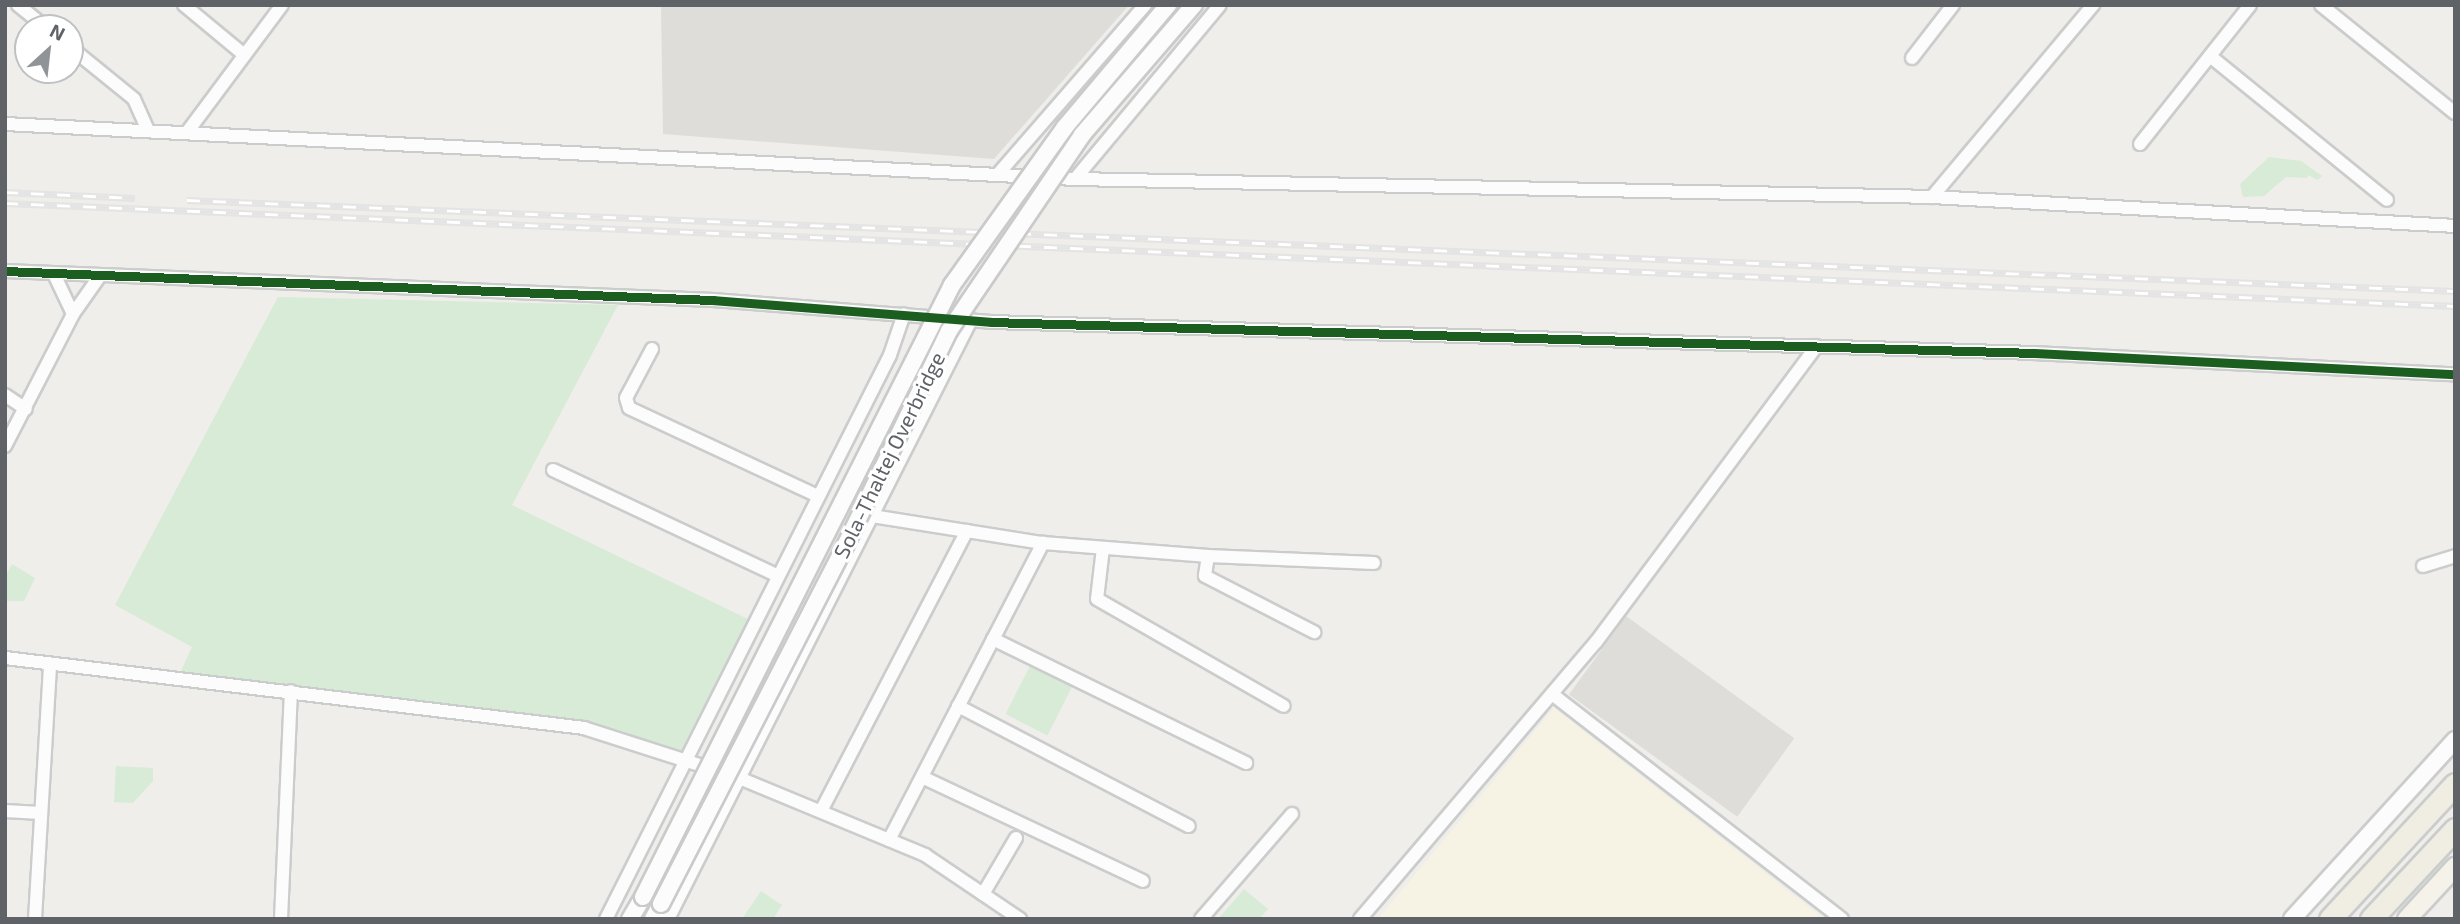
<!DOCTYPE html>
<style>
body{margin:0}
#map{position:relative;width:2460px;height:924px;overflow:hidden;background:#efeeea;font-family:"Exo 2",sans-serif}
div>[style]{position:absolute}
.commercial>*{inset:0;background:#f7f3e4}
.industrial>*{inset:0;background:#dfddda;transform-origin:0 0}
.green>*{inset:0;background:#d8ebd6;transform-origin:0 0}
.roads{filter:drop-shadow(2px 0 #cbcccc) drop-shadow(-2px 0 #cbcccc) drop-shadow(0 2px #cbcccc) drop-shadow(0 -2px #cbcccc)}
.street>*{height:12px;margin:-6px;padding:0 6px;transform-origin:6px;border-radius:6px;background:#fdfcfc}
.secondary>*{height:16px;margin:-8px;padding:0 8px;transform-origin:8px;border-radius:8px;background:#fdfcfc}
.primary>*{height:18px;margin:-9px;padding:0 9px;transform-origin:9px;border-radius:9px;background:#f4f2e9}
.highway>*{height:21px;margin:-10.5px;padding:0 10.5px;transform-origin:10.5px;border-radius:10.5px;background:#f0ede3}
.rail>*{height:7px;margin-top:-3.5px;transform-origin:0;background:repeating-linear-gradient(90deg,#fff 0 13px,#e4e4e4 0 26px);box-sizing:border-box;border-block:2px solid #e4e4e4}
.bridges{filter:drop-shadow(2px 0 #cacacb) drop-shadow(-2px 0 #cacacb) drop-shadow(0 2px #cacacb) drop-shadow(0 -2px #cacacb)}
.secondary-bridge>*{height:16px;margin:-8px;padding:0 8px;transform-origin:8px;border-radius:8px;background:#fdfcfc}
.cycleway>*{height:9px;margin:-4.5px;padding:0 4.5px;transform-origin:4.5px;border-radius:4.5px;background:#1b5e20}
span{translate:-50% -50%;white-space:nowrap;text-align:center;line-height:1.15;-webkit-text-stroke:6px #fff;paint-order:stroke}
.street-label{font-size:21px;color:#5f6368}
.frame{position:absolute;inset:0;border:7px solid #5f6368;pointer-events:none}
.north{position:absolute;left:14px;top:14px;width:70px;height:70px;box-sizing:border-box;background:#fff;border:2px solid #bfc1c3;border-radius:50%;rotate:27deg;font-size:19px;font-weight:700;line-height:28px;text-align:center;color:#5f6368}
.north::after{content:'';display:block;margin:auto;width:24px;height:32px;background:#919496;clip-path:polygon(50% 0,100% 100%,50% 72%,0 100%)}
</style>
<div id="map">
<div class="commercial">
<i style="clip-path:polygon(1554px 708px,1824px 919px,1378px 919px)"></i>
</div>
<div class="industrial">
<i style="clip-path:polygon(661px 5px,1129px 5px,994px 159px,663px 134px)"></i>
<i style="left:1626px;top:616px;width:208px;height:97px;rotate:36deg"></i>
</div>
<div class="green">
<i style="clip-path:polygon(2269px 157px,2301px 161px,2322px 176px,2318px 180px,2308px 175px,2307px 178px,2286px 177px,2264px 196px,2243px 197px,2240px 184px)"></i>
<i style="clip-path:polygon(278px 297px,618px 305px,512px 505px,748px 619px,679px 754px,585px 725px,180px 673px,192px 647px,115px 605px)"></i>
<i style="clip-path:polygon(12px 564px,35px 578px,24px 601px,5px 601px,5px 577px)"></i>
<i style="left:1030px;top:666px;width:47px;height:54px;rotate:27deg"></i>
<i style="clip-path:polygon(116px 766px,153px 768px,153px 781px,133px 803px,114px 802px)"></i>
<i style="clip-path:polygon(1244px 889px,1268px 909px,1259px 919px,1218px 919px)"></i>
<i style="clip-path:polygon(761px 891px,782px 905px,773px 919px,742px 919px)"></i>
</div>
<div class="roads">
<div class="street">
<i style="left:18px;top:5px;width:36px;rotate:39deg"></i>
<i style="left:184px;top:5px;width:75px;rotate:39.6deg"></i>
<i style="left:2321px;top:5px;width:172px;rotate:38.9deg"></i>
<i style="left:70px;top:47px;width:82px;rotate:39.1deg"></i>
<i style="left:134px;top:99px;width:35px;rotate:66deg"></i>
<i style="left:2210px;top:56px;width:228px;rotate:39.1deg"></i>
<i style="left:1912px;top:58px;width:67px;rotate:-52.3deg"></i>
<i style="left:5px;top:124px;width:1071px;rotate:2.94deg"></i>
<i style="left:1075px;top:179px;width:857px;rotate:1.2deg"></i>
<i style="left:1932px;top:197px;width:251px;rotate:-50deg"></i>
<i style="left:188px;top:131px;width:157px;rotate:-53.3deg"></i>
<i style="left:2140px;top:144px;width:177px;rotate:-51.6deg"></i>
<i style="left:999px;top:173px;width:223px;rotate:-49deg"></i>
<i style="left:1075px;top:179px;width:226px;rotate:-50.2deg"></i>
<i style="left:1932px;top:197px;width:524px;rotate:3.17deg"></i>
<i style="left:5px;top:271px;width:709px;rotate:2.35deg"></i>
<i style="left:713px;top:300px;width:279px;rotate:4.5deg"></i>
<i style="left:991px;top:322px;width:1043px;rotate:1.7deg"></i>
<i style="left:2034px;top:353px;width:422px;rotate:2.9deg"></i>
<i style="left:54px;top:274px;width:44px;rotate:64.6deg"></i>
<i style="left:652px;top:349px;width:55px;rotate:118deg"></i>
<i style="left:626px;top:398px;width:10px;rotate:73deg"></i>
<i style="left:629px;top:408px;width:208px;rotate:25deg"></i>
<i style="left:5px;top:395px;width:25px;rotate:34deg"></i>
<i style="left:5px;top:446px;width:148px;rotate:-62.7deg"></i>
<i style="left:73px;top:314px;width:45px;rotate:-54.9deg"></i>
<i style="left:553px;top:470px;width:249px;rotate:25.2deg"></i>
<i style="left:872px;top:516px;width:173px;rotate:9deg"></i>
<i style="left:1043px;top:543px;width:166px;rotate:4.5deg"></i>
<i style="left:1208px;top:556px;width:20px;rotate:99deg"></i>
<i style="left:1205px;top:576px;width:123px;rotate:27.2deg"></i>
<i style="left:1103px;top:548px;width:51px;rotate:96.7deg"></i>
<i style="left:1097px;top:599px;width:215px;rotate:29.8deg"></i>
<i style="left:1208px;top:556px;width:166px;rotate:2.4deg"></i>
<i style="left:2423px;top:566px;width:34px;rotate:-17deg"></i>
<i style="left:993px;top:639px;width:282px;rotate:26.1deg"></i>
<i style="left:5px;top:658px;width:583px;rotate:6.89deg"></i>
<i style="left:584px;top:728px;width:161px;rotate:17.8deg"></i>
<i style="left:737px;top:777px;width:204px;rotate:22.5deg"></i>
<i style="left:925px;top:855px;width:115px;rotate:34deg"></i>
<i style="left:1552px;top:694px;width:367px;rotate:37.8deg"></i>
<i style="left:958px;top:706px;width:260px;rotate:27.5deg"></i>
<i style="left:922px;top:777px;width:244px;rotate:25.2deg"></i>
<i style="left:5px;top:811px;width:36px;rotate:3deg"></i>
<i style="left:821px;top:811px;width:316px;rotate:-62.5deg"></i>
<i style="left:889px;top:840px;width:335px;rotate:-62.6deg"></i>
<i style="left:983px;top:894px;width:65px;rotate:-59.5deg"></i>
<i style="left:35px;top:919px;width:256px;rotate:-86.6deg"></i>
<i style="left:281px;top:919px;width:228px;rotate:-87.5deg"></i>
<i style="left:606px;top:919px;width:631px;rotate:-63.27deg"></i>
<i style="left:890px;top:355px;width:43px;rotate:-71.1deg"></i>
<i style="left:668px;top:919px;width:671px;rotate:-63.17deg"></i>
<i style="left:1201px;top:919px;width:139px;rotate:-49.1deg"></i>
<i style="left:1360px;top:919px;width:364px;rotate:-49.6deg"></i>
<i style="left:1596px;top:642px;width:369px;rotate:-53.3deg"></i>
</div>
<div class="secondary">
<i style="left:630px;top:919px;width:26px;rotate:-59deg"></i>
<i style="left:653px;top:919px;width:17px;rotate:-62deg"></i>
<i style="left:2292px;top:919px;width:242px;rotate:-47.7deg"></i>
</div>
<div class="primary">
<i style="left:2407px;top:919px;width:71px;rotate:-47.3deg"></i>
</div>
<div class="highway">
<i style="left:2330px;top:919px;width:184px;rotate:-47.2deg"></i>
<i style="left:2371px;top:919px;width:123px;rotate:-47deg"></i>
</div>
</div>
<div class="rail">
<i style="left:5px;top:192px;width:130px;rotate:2.6deg"></i>
<i style="left:187px;top:200px;width:2270px;rotate:2.3deg"></i>
<i style="left:5px;top:203px;width:2452px;rotate:2.41deg"></i>
</div>
<div class="bridges">
<div class="secondary-bridge">
<i style="left:643px;top:897px;width:686px;rotate:-63.21deg"></i>
<i style="left:952px;top:285px;width:194px;rotate:-54.4deg"></i>
<i style="left:1065px;top:127px;width:160px;rotate:-49.8deg"></i>
<i style="left:661px;top:904px;width:405px;rotate:-62.8deg"></i>
<i style="left:846px;top:544px;width:237px;rotate:-64.2deg"></i>
<i style="left:949px;top:331px;width:237px;rotate:-55.8deg"></i>
<i style="left:1082px;top:135px;width:172px;rotate:-49.3deg"></i>
</div>
</div>
<div class="cycleway">
<i style="left:5px;top:271px;width:709px;rotate:2.35deg"></i>
<i style="left:713px;top:300px;width:279px;rotate:4.5deg"></i>
<i style="left:991px;top:322px;width:1043px;rotate:1.7deg"></i>
<i style="left:2034px;top:353px;width:422px;rotate:2.9deg"></i>
</div>
<div class="street-label">
<span style="left:889px;top:455px;rotate:-64deg">Sola-Thaltej Overbridge</span>
</div>
<div class="frame"></div>
<div class="north">N</div>
</div>
